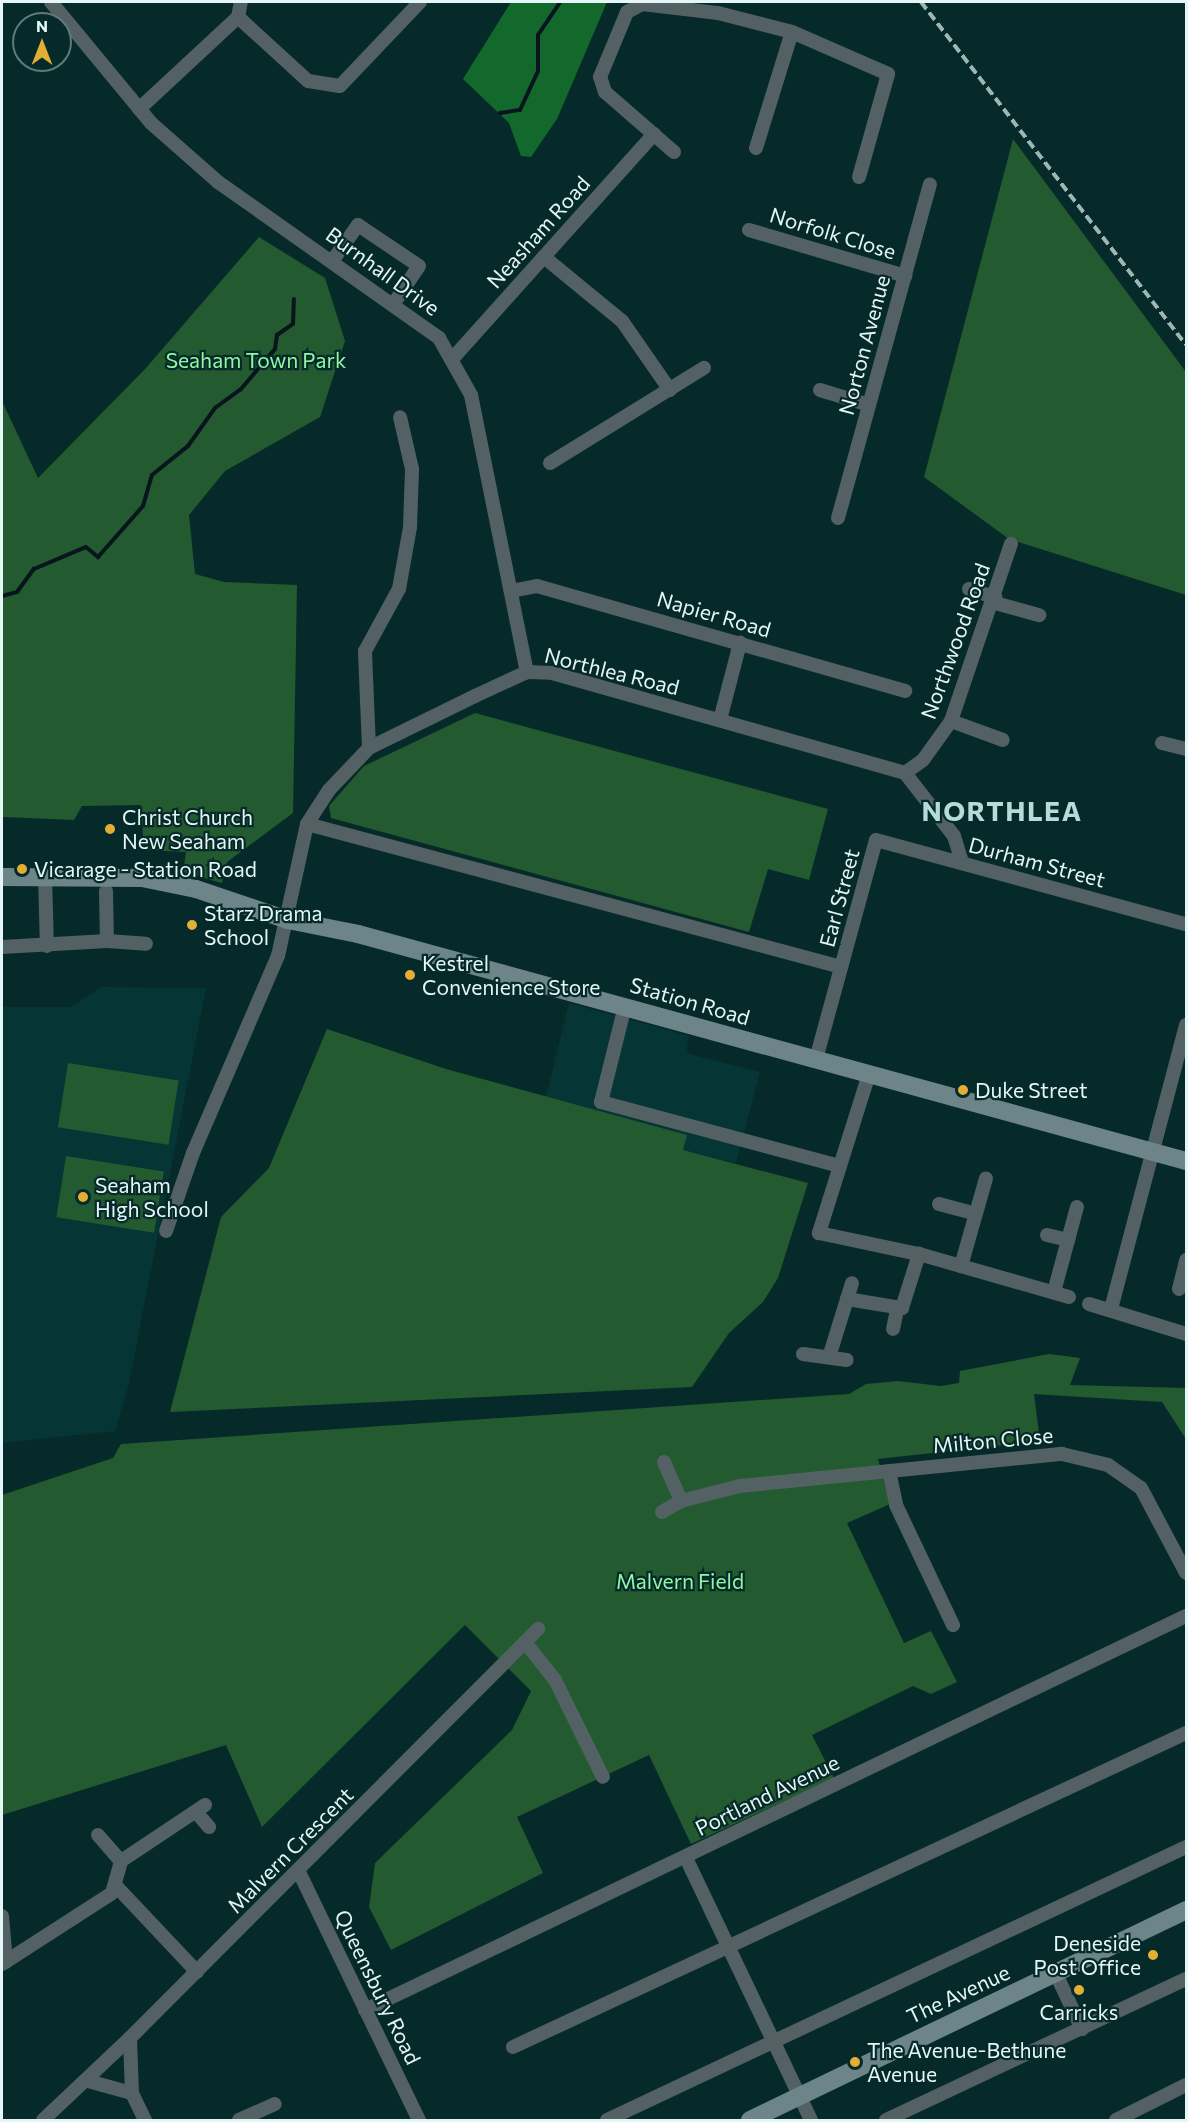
<!DOCTYPE html>
<style>
body{margin:0}
#map{position:relative;width:1188px;height:2122px;overflow:hidden;background:#062a29;font-family:Commissioner,sans-serif}
div>[style]{position:absolute}
.built>*{inset:0;background:#053635}
.green>*{inset:0;background:#235a2f;transform-origin:0 0}
.forest>*{inset:0;background:#13682c}
.stream>*{height:4px;margin:-2px;padding:0 2px;transform-origin:2px;border-radius:2px;background:#08151d}
.street>*{height:14px;margin:-7px;padding:0 7px;transform-origin:7px;border-radius:7px;background:#536165}
.secondary>*{height:18px;margin:-9px;padding:0 9px;transform-origin:9px;border-radius:9px;background:#6d8489}
.rail>*{height:4px;margin-top:-2px;transform-origin:0;background:repeating-linear-gradient(90deg,#9eb6b5 0 9px,transparent 0 13.5px)}
.dots>*{width:16px;height:16px;translate:-50% -50%;box-sizing:border-box;border:3px solid #062a29;border-radius:50%}
span{translate:-50% -50%;white-space:nowrap;text-align:center;line-height:1.15;-webkit-text-stroke:4.5px #062a29;paint-order:stroke}
.street-label{font-size:21px;color:#e4f7f6}
.park-label{font-size:21px;color:#91f7a2}
.poi-label{font-size:21px;color:#e4f7f6}
.left{translate:0 -50%;text-align:left}
.right{translate:-100% -50%;text-align:right}
.district-label{font-size:27px;color:#b6dcd9;font-weight:700;letter-spacing:1.5px}
.frame{position:absolute;inset:0;border:3px solid #e4f7f6;pointer-events:none}
.north{position:absolute;left:12px;top:12px;width:60px;height:60px;box-sizing:border-box;background:#062a29;border:2px solid #5f7c7b;border-radius:50%;rotate:0deg;font-size:16px;font-weight:700;line-height:24px;text-align:center;color:#e4f7f6}
.north::after{content:'';display:block;margin:auto;width:21px;height:27px;background:#e4ad35;clip-path:polygon(50% 0,100% 100%,50% 72%,0 100%)}
</style>
<div id="map">
<div class="built">
<i style="clip-path:polygon(102px 987px,206px 988px,129px 1383px,115px 1431px,2px 1443px,2px 1007px,71px 1007px)"></i>
<i style="clip-path:polygon(569px 1003px,689px 1036px,686px 1053px,760px 1072px,736px 1163px,682px 1150px,686px 1135px,546px 1097px)"></i>
</div>
<div class="green">
<i style="clip-path:polygon(1013px 139px,1186px 372px,1186px 595px,1009px 539px,924px 477px)"></i>
<i style="clip-path:polygon(259px 237px,325px 278px,345px 341px,320px 417px,225px 471px,189px 515px,195px 574px,224px 582px,297px 585px,293px 813px,227px 862px,222px 883px,183px 872px,186px 852px,144px 850px,141px 805px,82px 806px,74px 820px,2px 817px,2px 401px,38px 478px,146px 368px)"></i>
<i style="clip-path:polygon(475px 713px,828px 809px,809px 880px,768px 869px,749px 932px,331px 818px,329px 806px,364px 766px)"></i>
<i style="clip-path:polygon(327px 1029px,446px 1069px,687px 1135px,683px 1150px,808px 1183px,778px 1278px,763px 1302px,729px 1333px,692px 1387px,170px 1412px,221px 1217px,269px 1168px)"></i>
<i style="left:68px;top:1063px;width:112px;height:65px;rotate:9deg"></i>
<i style="left:66px;top:1156px;width:99px;height:62px;rotate:9deg"></i>
<i style="clip-path:polygon(1049px 1354px,1080px 1358px,1070px 1385px,1186px 1388px,1186px 1439px,1162px 1402px,1034px 1394px,1040px 1441px,878px 1459px,890px 1504px,847px 1523px,904px 1643px,931px 1631px,957px 1682px,931px 1694px,913px 1686px,812px 1735px,834px 1778px,691px 1844px,649px 1755px,517px 1817px,543px 1873px,391px 1950px,369px 1907px,375px 1863px,512px 1730px,531px 1691px,465px 1625px,262px 1827px,226px 1745px,2px 1815px,2px 1495px,113px 1458px,121px 1444px,849px 1394px,866px 1384px,898px 1381px,941px 1386px,959px 1383px,960px 1371px)"></i>
</div>
<div class="forest">
<i style="clip-path:polygon(511px 2px,607px 2px,557px 119px,531px 157px,521px 156px,509px 123px,463px 79px)"></i>
</div>
<div class="stream">
<i style="left:500px;top:113px;width:20px;rotate:-9deg"></i>
<i style="left:520px;top:110px;width:43px;rotate:-65.2deg"></i>
<i style="left:538px;top:71px;width:36px;rotate:-90deg"></i>
<i style="left:538px;top:35px;width:40px;rotate:-56deg"></i>
<i style="left:2px;top:596px;width:16px;rotate:-15deg"></i>
<i style="left:17px;top:592px;width:29px;rotate:-54deg"></i>
<i style="left:34px;top:569px;width:56px;rotate:-22.9deg"></i>
<i style="left:86px;top:547px;width:16px;rotate:40deg"></i>
<i style="left:98px;top:557px;width:68px;rotate:-48.6deg"></i>
<i style="left:143px;top:506px;width:32px;rotate:-74deg"></i>
<i style="left:152px;top:475px;width:46px;rotate:-38.9deg"></i>
<i style="left:188px;top:446px;width:47px;rotate:-54.6deg"></i>
<i style="left:215px;top:408px;width:32px;rotate:-36deg"></i>
<i style="left:241px;top:389px;width:52px;rotate:-49.6deg"></i>
<i style="left:275px;top:349px;width:14px;rotate:-82deg"></i>
<i style="left:277px;top:335px;width:19px;rotate:-35deg"></i>
<i style="left:293px;top:324px;width:25px;rotate:-88deg"></i>
</div>
<div class="street">
<i style="left:51px;top:2px;width:157px;rotate:50.4deg"></i>
<i style="left:151px;top:123px;width:89px;rotate:41.4deg"></i>
<i style="left:218px;top:182px;width:271px;rotate:35.2deg"></i>
<i style="left:439px;top:338px;width:65px;rotate:60.7deg"></i>
<i style="left:471px;top:395px;width:283px;rotate:78.6deg"></i>
<i style="left:238px;top:17px;width:95px;rotate:42.4deg"></i>
<i style="left:308px;top:81px;width:32px;rotate:9deg"></i>
<i style="left:340px;top:86px;width:116px;rotate:-46.4deg"></i>
<i style="left:139px;top:109px;width:135px;rotate:-42.9deg"></i>
<i style="left:238px;top:17px;width:15px;rotate:-79deg"></i>
<i style="left:756px;top:148px;width:121px;rotate:-72.8deg"></i>
<i style="left:674px;top:152px;width:91px;rotate:-139deg"></i>
<i style="left:605px;top:92px;width:16px;rotate:-108deg"></i>
<i style="left:600px;top:77px;width:70px;rotate:-67.4deg"></i>
<i style="left:627px;top:12px;width:17px;rotate:-28deg"></i>
<i style="left:642px;top:4px;width:77px;rotate:6.8deg"></i>
<i style="left:718px;top:13px;width:76px;rotate:14.4deg"></i>
<i style="left:792px;top:32px;width:105px;rotate:23.6deg"></i>
<i style="left:888px;top:74px;width:107px;rotate:105.7deg"></i>
<i style="left:749px;top:230px;width:163px;rotate:16.4deg"></i>
<i style="left:544px;top:257px;width:101px;rotate:39.4deg"></i>
<i style="left:622px;top:321px;width:84px;rotate:55.2deg"></i>
<i style="left:333px;top:260px;width:43px;rotate:-54.5deg"></i>
<i style="left:358px;top:225px;width:73px;rotate:33.9deg"></i>
<i style="left:419px;top:266px;width:45px;rotate:124deg"></i>
<i style="left:453px;top:358px;width:301px;rotate:-48.1deg"></i>
<i style="left:820px;top:390px;width:51px;rotate:17deg"></i>
<i style="left:550px;top:463px;width:181px;rotate:-31.7deg"></i>
<i style="left:838px;top:518px;width:346px;rotate:-74.6deg"></i>
<i style="left:969px;top:589px;width:28px;rotate:18deg"></i>
<i style="left:511px;top:591px;width:26px;rotate:-11deg"></i>
<i style="left:537px;top:586px;width:383px;rotate:15.9deg"></i>
<i style="left:995px;top:603px;width:46px;rotate:15.3deg"></i>
<i style="left:720px;top:720px;width:80px;rotate:-75.4deg"></i>
<i style="left:951px;top:721px;width:55px;rotate:20.1deg"></i>
<i style="left:1162px;top:743px;width:25px;rotate:14deg"></i>
<i style="left:369px;top:748px;width:97px;rotate:-92.4deg"></i>
<i style="left:365px;top:651px;width:71px;rotate:-61.3deg"></i>
<i style="left:399px;top:589px;width:63px;rotate:-79.9deg"></i>
<i style="left:410px;top:527px;width:58px;rotate:-88deg"></i>
<i style="left:412px;top:469px;width:53px;rotate:-103deg"></i>
<i style="left:905px;top:773px;width:22px;rotate:-36deg"></i>
<i style="left:923px;top:760px;width:48px;rotate:-54.3deg"></i>
<i style="left:951px;top:721px;width:187px;rotate:-71.3deg"></i>
<i style="left:307px;top:824px;width:553px;rotate:14.99deg"></i>
<i style="left:45px;top:876px;width:70px;rotate:88.4deg"></i>
<i style="left:106px;top:891px;width:50px;rotate:88.9deg"></i>
<i style="left:107px;top:941px;width:39px;rotate:4deg"></i>
<i style="left:2px;top:947px;width:105px;rotate:-3.3deg"></i>
<i style="left:625px;top:1006px;width:99px;rotate:104deg"></i>
<i style="left:601px;top:1102px;width:247px;rotate:15deg"></i>
<i style="left:816px;top:1059px;width:227px;rotate:-74.7deg"></i>
<i style="left:876px;top:840px;width:321px;rotate:15.2deg"></i>
<i style="left:869px;top:1074px;width:167px;rotate:107.5deg"></i>
<i style="left:819px;top:1233px;width:102px;rotate:11.9deg"></i>
<i style="left:919px;top:1254px;width:156px;rotate:16deg"></i>
<i style="left:939px;top:1204px;width:38px;rotate:15deg"></i>
<i style="left:166px;top:1231px;width:83px;rotate:-70.9deg"></i>
<i style="left:193px;top:1153px;width:215px;rotate:-66.7deg"></i>
<i style="left:278px;top:956px;width:135px;rotate:-77.6deg"></i>
<i style="left:307px;top:824px;width:40px;rotate:-57.1deg"></i>
<i style="left:329px;top:790px;width:58px;rotate:-46.4deg"></i>
<i style="left:369px;top:748px;width:118px;rotate:-26.1deg"></i>
<i style="left:475px;top:696px;width:57px;rotate:-24.8deg"></i>
<i style="left:527px;top:672px;width:25px;rotate:2deg"></i>
<i style="left:552px;top:673px;width:367px;rotate:15.8deg"></i>
<i style="left:905px;top:773px;width:80px;rotate:52.1deg"></i>
<i style="left:954px;top:836px;width:28px;rotate:73deg"></i>
<i style="left:1047px;top:1235px;width:22px;rotate:13deg"></i>
<i style="left:961px;top:1266px;width:91px;rotate:-74.1deg"></i>
<i style="left:1179px;top:1289px;width:30px;rotate:-76deg"></i>
<i style="left:1054px;top:1292px;width:88px;rotate:-74.9deg"></i>
<i style="left:847px;top:1299px;width:56px;rotate:9.3deg"></i>
<i style="left:902px;top:1308px;width:57px;rotate:-72.5deg"></i>
<i style="left:1089px;top:1304px;width:102px;rotate:17.2deg"></i>
<i style="left:1111px;top:1309px;width:294px;rotate:-75.2deg"></i>
<i style="left:893px;top:1329px;width:19px;rotate:-78deg"></i>
<i style="left:803px;top:1354px;width:44px;rotate:7.8deg"></i>
<i style="left:830px;top:1354px;width:74px;rotate:-72.8deg"></i>
<i style="left:664px;top:1462px;width:43px;rotate:66.4deg"></i>
<i style="left:889px;top:1471px;width:35px;rotate:78deg"></i>
<i style="left:896px;top:1505px;width:133px;rotate:64.6deg"></i>
<i style="left:662px;top:1512px;width:22px;rotate:-30deg"></i>
<i style="left:681px;top:1501px;width:61px;rotate:-14.3deg"></i>
<i style="left:740px;top:1486px;width:324px;rotate:-5.7deg"></i>
<i style="left:1062px;top:1454px;width:47px;rotate:13.4deg"></i>
<i style="left:1108px;top:1465px;width:40px;rotate:34.9deg"></i>
<i style="left:1141px;top:1488px;width:96px;rotate:62.1deg"></i>
<i style="left:525px;top:1642px;width:48px;rotate:51.7deg"></i>
<i style="left:555px;top:1680px;width:108px;rotate:63.7deg"></i>
<i style="left:196px;top:1812px;width:20px;rotate:49deg"></i>
<i style="left:98px;top:1835px;width:35px;rotate:49deg"></i>
<i style="left:686px;top:1858px;width:290px;rotate:64.5deg"></i>
<i style="left:299px;top:1872px;width:276px;rotate:64.2deg"></i>
<i style="left:116px;top:1886px;width:118px;rotate:46.7deg"></i>
<i style="left:2px;top:1916px;width:46px;rotate:85deg"></i>
<i style="left:2px;top:1964px;width:131px;rotate:-32.8deg"></i>
<i style="left:112px;top:1893px;width:33px;rotate:-74deg"></i>
<i style="left:121px;top:1861px;width:101px;rotate:-33.7deg"></i>
<i style="left:1056px;top:1974px;width:61px;rotate:64.7deg"></i>
<i style="left:365px;top:2010px;width:911px;rotate:-25.64deg"></i>
<i style="left:513px;top:2047px;width:743px;rotate:-25.01deg"></i>
<i style="left:88px;top:2081px;width:46px;rotate:15.3deg"></i>
<i style="left:43px;top:2120px;width:120px;rotate:-43.3deg"></i>
<i style="left:145px;top:2120px;width:30px;rotate:-116deg"></i>
<i style="left:132px;top:2093px;width:55px;rotate:-92.1deg"></i>
<i style="left:130px;top:2038px;width:578px;rotate:-45.07deg"></i>
<i style="left:239px;top:2120px;width:39px;rotate:-24deg"></i>
<i style="left:607px;top:2120px;width:640px;rotate:-25.24deg"></i>
<i style="left:886px;top:2120px;width:331px;rotate:-25.2deg"></i>
<i style="left:1116px;top:2120px;width:78px;rotate:-26.6deg"></i>
</div>
<div class="secondary">
<i style="left:2px;top:877px;width:140px;rotate:0.4deg"></i>
<i style="left:142px;top:878px;width:55px;rotate:11.5deg"></i>
<i style="left:196px;top:889px;width:97px;rotate:18.6deg"></i>
<i style="left:288px;top:920px;width:71px;rotate:11.3deg"></i>
<i style="left:358px;top:934px;width:859px;rotate:15.33deg"></i>
<i style="left:750px;top:2120px;width:484px;rotate:-25.7deg"></i>
</div>
<div class="rail">
<i style="left:921px;top:2px;width:433px;rotate:52.3deg"></i>
</div>
<div class="dots">
<i style="left:110px;top:829px;background:#e4ad35"></i>
<i style="left:22px;top:869px;background:#e4ad35"></i>
<i style="left:192px;top:925px;background:#e4ad35"></i>
<i style="left:410px;top:975px;background:#e4ad35"></i>
<i style="left:963px;top:1090px;background:#e4ad35"></i>
<i style="left:83px;top:1197px;background:#e4ad35"></i>
<i style="left:1153px;top:1955px;background:#e4ad35"></i>
<i style="left:1079px;top:1990px;background:#e4ad35"></i>
<i style="left:855px;top:2062px;background:#e4ad35"></i>
</div>
<div class="street-label">
<span style="left:538px;top:232px;rotate:-48deg">Neasham Road</span>
<span style="left:833px;top:233px;rotate:17deg">Norfolk Close</span>
<span style="left:383px;top:271px;rotate:36deg">Burnhall Drive</span>
<span style="left:864px;top:345px;rotate:-75deg">Norton Avenue</span>
<span style="left:714px;top:614px;rotate:16deg">Napier Road</span>
<span style="left:955px;top:641px;rotate:-70deg">Northwood Road</span>
<span style="left:612px;top:671px;rotate:14deg">Northlea Road</span>
<span style="left:1037px;top:862px;rotate:15deg">Durham Street</span>
<span style="left:839px;top:898px;rotate:-75deg">Earl Street</span>
<span style="left:690px;top:1001px;rotate:16deg">Station Road</span>
<span style="left:993px;top:1440px;rotate:-5deg">Milton Close</span>
<span style="left:767px;top:1795px;rotate:-26deg">Portland Avenue</span>
<span style="left:290px;top:1850px;rotate:-45deg">Malvern Crescent</span>
<span style="left:378px;top:1987px;rotate:64deg">Queensbury Road</span>
<span style="left:958px;top:1994px;rotate:-25deg">The Avenue</span>
</div>
<div class="park-label">
<span style="left:256px;top:360px">Seaham Town Park</span>
<span style="left:680px;top:1581px">Malvern Field</span>
</div>
<div class="poi-label">
<span class="left" style="left:122px;top:829px">Christ Church<br>New Seaham</span>
<span class="left" style="left:34px;top:869px">Vicarage - Station Road</span>
<span class="left" style="left:204px;top:925px">Starz Drama<br>School</span>
<span class="left" style="left:422px;top:975px">Kestrel<br>Convenience Store</span>
<span class="left" style="left:975px;top:1090px">Duke Street</span>
<span class="left" style="left:95px;top:1197px">Seaham<br>High School</span>
<span class="right" style="left:1141px;top:1955px">Deneside<br>Post Office</span>
<span style="left:1079px;top:2012px">Carricks</span>
<span class="left" style="left:867px;top:2062px">The Avenue-Bethune<br>Avenue</span>
</div>
<div class="district-label">
<span style="left:1002px;top:811px">NORTHLEA</span>
</div>
<div class="frame"></div>
<div class="north">N</div>
</div>
